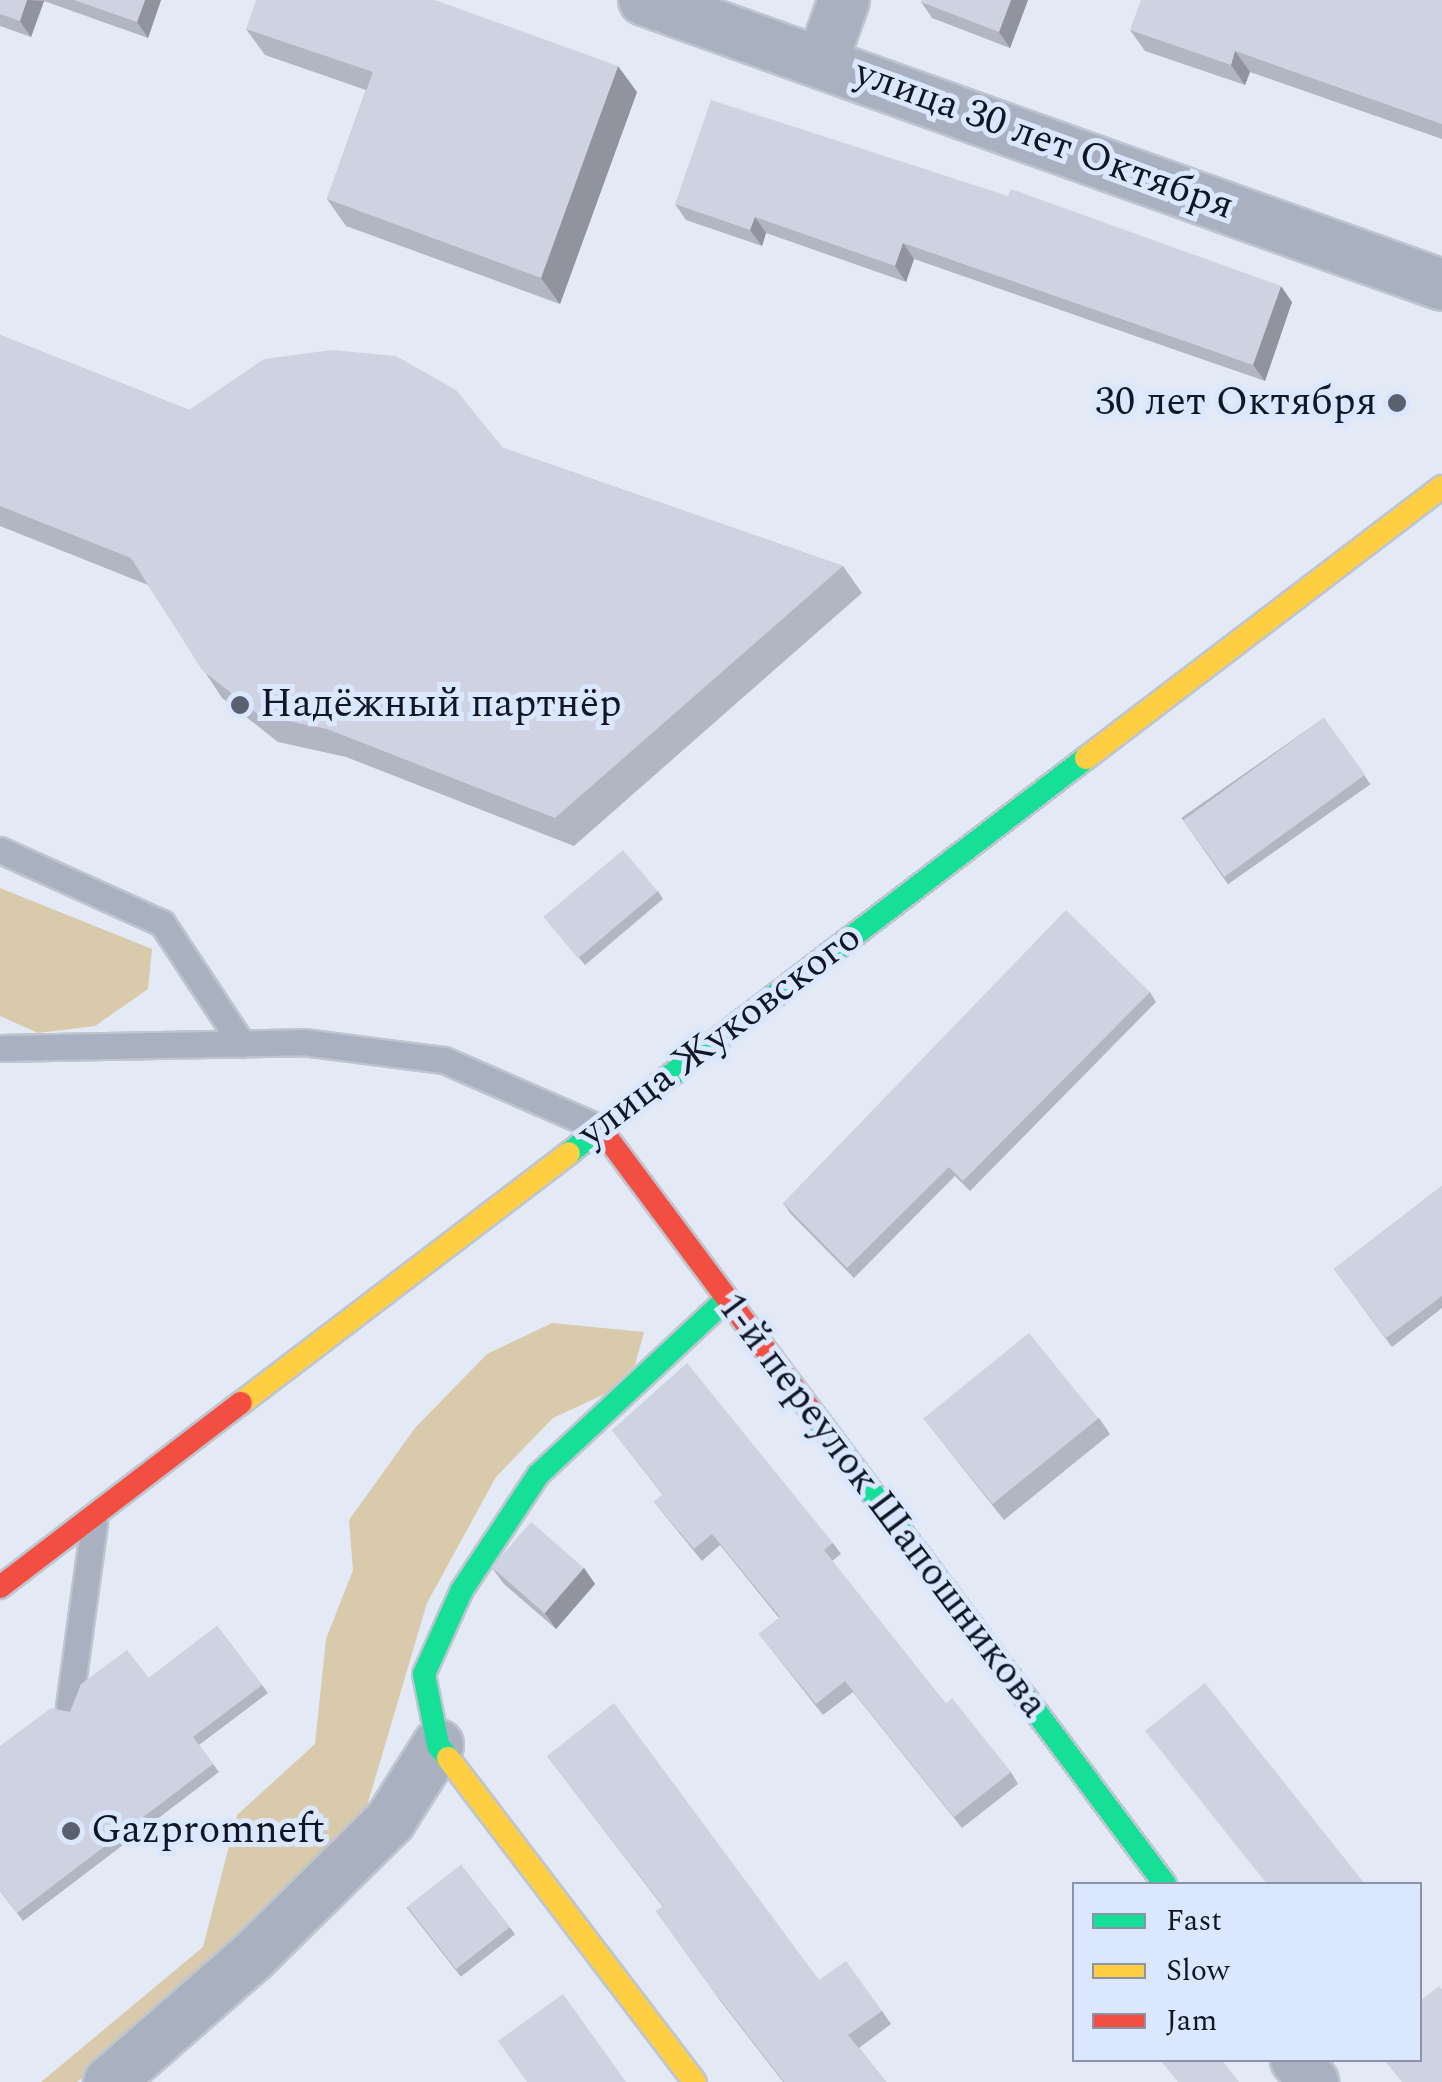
<!DOCTYPE html>
<meta charset="utf-8">
<style>
body{margin:0}
#map{position:relative;width:1442px;height:2082px;overflow:hidden;background:#e3eaf6;font-family:Spectral,serif}
div>[style]{position:absolute}
.green>*{inset:0;background:#d9caab}
.roads{filter:drop-shadow(2px 0 #bfc5cf) drop-shadow(-2px 0 #bfc5cf) drop-shadow(0 2px #bfc5cf) drop-shadow(0 -2px #bfc5cf)}
.lane>*{height:25px;margin:-12.5px;padding:0 12.5px;transform-origin:12.5px;border-radius:12.5px;background:#a9b1c0}
.street>*{height:50px;margin:-25px;padding:0 25px;transform-origin:25px;border-radius:25px;background:#a9b1c0}
.fast>*{height:22px;margin:-11px;padding:0 11px;transform-origin:11px;border-radius:11px;background:#16e098}
.slow>*{height:22px;margin:-11px;padding:0 11px;transform-origin:11px;border-radius:11px;background:#ffcf43}
.jam>*{height:22px;margin:-11px;padding:0 11px;transform-origin:11px;border-radius:11px;background:#f24e42}
.wall>*{inset:0;background:#b2b5c2;transform-origin:0 0}
.shaded-wall>*{inset:0;background:#91939e}
.building>*{inset:0;background:#cfd2e1;transform-origin:0 0}
.dots>*{width:28px;height:28px;translate:-50% -50%;box-sizing:border-box;border:5px solid #dbe7fe;border-radius:50%}
span{translate:-50% -50%;white-space:nowrap;text-align:center;line-height:1.15;-webkit-text-stroke:10px #dbe7fe;paint-order:stroke}
.street-label{font-size:40px;color:#101624}
.poi-label{font-size:40px;color:#101624}
.right{translate:-100% -50%;text-align:right}
.left{translate:0 -50%;text-align:left}
.legend{position:absolute;left:1072px;top:1882px;width:350px;height:180px;box-sizing:border-box;background:#dbe7fe;border:2px solid #8a93a7;margin:0;padding:12px 18px;list-style:none;font-size:30px;color:#101624}
.legend li{display:flex;align-items:center;gap:20px;height:50px}
.legend b{width:50px;border:2px solid #8a93a7}
</style>
<div id="map">
<div class="green">
<i style="clip-path:polygon(0 888px,152px 949px,148px 989px,95px 1026px,38px 1033px,0 1016px)"></i>
<i style="clip-path:polygon(552px 1323px,644px 1332px,635px 1365px,607px 1393px,553px 1418px,496px 1477px,427px 1603px,362px 1823px,149px 2027px,77px 2082px,41px 2082px,203px 1947px,237px 1815px,315px 1744px,326px 1639px,353px 1570px,349px 1520px,415px 1428px,487px 1354px)"></i>
</div>
<div class="roads">
<div class="lane">
<i style="left:0;top:850px;width:178px;rotate:24.3deg"></i>
<i style="left:162px;top:923px;width:145px;rotate:56.5deg"></i>
<i style="left:0;top:1048px;width:303px;rotate:-1.1deg"></i>
<i style="left:303px;top:1042px;width:142px;rotate:7.3deg"></i>
<i style="left:444px;top:1060px;width:170px;rotate:23.6deg"></i>
<i style="left:69px;top:1706px;width:185px;rotate:-82.2deg"></i>
</div>
<div class="street">
<i style="left:644px;top:0;width:847px;rotate:19.65deg"></i>
<i style="left:823px;top:59px;width:63px;rotate:-70.4deg"></i>
<i style="left:1296px;top:2060px;width:28px;rotate:52deg"></i>
<i style="left:109px;top:2082px;width:190px;rotate:-41.2deg"></i>
<i style="left:252px;top:1957px;width:194px;rotate:-44.6deg"></i>
<i style="left:390px;top:1821px;width:90px;rotate:-57.7deg"></i>
</div>
<div class="fast">
<i style="left:569px;top:1153px;width:651px;rotate:-37.38deg"></i>
<i style="left:811px;top:1411px;width:591px;rotate:53.19deg"></i>
<i style="left:448px;top:1758px;width:16px;rotate:-128deg"></i>
<i style="left:438px;top:1745px;width:72px;rotate:-101.2deg"></i>
<i style="left:424px;top:1674px;width:92px;rotate:-65.7deg"></i>
<i style="left:462px;top:1590px;width:138px;rotate:-56.5deg"></i>
<i style="left:538px;top:1475px;width:258px;rotate:-43deg"></i>
</div>
<div class="slow">
<i style="left:1086px;top:758px;width:447px;rotate:-37.3deg"></i>
<i style="left:241px;top:1403px;width:412px;rotate:-37.3deg"></i>
<i style="left:448px;top:1758px;width:407px;rotate:52.7deg"></i>
</div>
<div class="jam">
<i style="left:600px;top:1128px;width:353px;rotate:53.3deg"></i>
<i style="left:0;top:1587px;width:303px;rotate:-37.4deg"></i>
</div>
</div>
<div class="wall">
<i style="clip-path:polygon(0 0,161px 0,148px 38px,44px 1px,31px 37px,0 26px)"></i>
<i style="clip-path:polygon(1028px 0,1010px 48px,932px 18px,921px 2px)"></i>
<i style="clip-path:polygon(1442px 0,1442px 139px,1250px 72px,1245px 85px,1145px 51px,1130px 30px)"></i>
<i style="clip-path:polygon(246px 29px,637px 92px,560px 304px,346px 226px,327px 199px,366px 90px,265px 55px)"></i>
<i style="clip-path:polygon(675px 204px,1292px 302px,1265px 381px,914px 259px,906px 282px,766px 233px,762px 246px,686px 220px)"></i>
<i style="clip-path:polygon(0 335px,189px 410px,503px 448px,843px 566px,862px 593px,574px 846px,346px 757px,278px 742px,222px 698px,148px 585px,0 526px)"></i>
<i style="left:1324px;top:718px;width:81px;height:174px;rotate:55deg"></i>
<i style="clip-path:polygon(658px 891px,663px 899px,585px 965px,544px 917px)"></i>
<i style="clip-path:polygon(1150px 992px,1156px 1002px,970px 1191px,955px 1176px,854px 1278px,790px 1213px,783px 1203px)"></i>
<i style="clip-path:polygon(1442px 1186px,1442px 1308px,1392px 1347px,1334px 1269px)"></i>
<i style="clip-path:polygon(1099px 1418px,1110px 1434px,1004px 1520px,924px 1419px)"></i>
<i style="clip-path:polygon(612px 1430px,833px 1543px,841px 1554px,832px 1561px,946px 1704px,1011px 1772px,1018px 1784px,962px 1828px,853px 1692px,823px 1715px,759px 1634px,779px 1618px,720px 1545px,702px 1561px,654px 1502px,663px 1495px)"></i>
<i style="clip-path:polygon(492px 1568px,584px 1568px,595px 1584px,556px 1629px,504px 1584px)"></i>
<i style="clip-path:polygon(217px 1626px,268px 1693px,199px 1745px,219px 1772px,23px 1921px,0 1891px,70px 1712px,149px 1678px)"></i>
<i style="clip-path:polygon(547px 1756px,819px 1980px,882px 2011px,891px 2024px,859px 2048px,886px 2082px,783px 2082px,722px 2003px,656px 1911px,663px 1907px)"></i>
<i style="left:461px;top:1865px;width:88px;height:69px;rotate:52deg"></i>
</div>
<div class="shaded-wall">
<i style="clip-path:polygon(27px 0,44px 1px,31px 37px,20px 21px)"></i>
<i style="clip-path:polygon(145px 0,161px 0,148px 38px,137px 22px)"></i>
<i style="clip-path:polygon(1011px 0,1028px 0,1010px 48px,999px 32px)"></i>
<i style="clip-path:polygon(1235px 51px,1250px 72px,1245px 85px,1231px 65px)"></i>
<i style="clip-path:polygon(618px 66px,637px 92px,560px 304px,541px 278px)"></i>
<i style="clip-path:polygon(755px 217px,766px 233px,762px 246px,750px 230px)"></i>
<i style="clip-path:polygon(903px 243px,914px 259px,906px 282px,895px 266px)"></i>
<i style="clip-path:polygon(1281px 286px,1292px 302px,1265px 381px,1253px 365px)"></i>
<i style="clip-path:polygon(584px 1568px,595px 1584px,556px 1629px,545px 1613px)"></i>
</div>
<div class="building">
<i style="clip-path:polygon(0 0,27px 0,20px 21px,0 14px)"></i>
<i style="clip-path:polygon(74px 0,145px 0,137px 22px)"></i>
<i style="clip-path:polygon(256px 0,435px 0,618px 66px,541px 278px,327px 199px,373px 72px,246px 29px)"></i>
<i style="clip-path:polygon(921px 0,1011px 0,999px 32px,921px 2px)"></i>
<i style="clip-path:polygon(1141px 0,1442px 0,1442px 124px,1235px 51px,1231px 65px,1130px 30px)"></i>
<i style="clip-path:polygon(711px 100px,1008px 196px,1011px 189px,1281px 286px,1253px 365px,903px 243px,895px 266px,755px 217px,750px 230px,675px 204px)"></i>
<i style="clip-path:polygon(0 335px,189px 410px,264px 359px,332px 350px,396px 356px,456px 390px,503px 448px,843px 566px,555px 818px,327px 729px,259px 715px,202px 670px,131px 558px,0 506px)"></i>
<i style="left:1324px;top:718px;width:70px;height:174px;rotate:54deg"></i>
<i style="left:623px;top:850px;width:54px;height:104px;rotate:50deg"></i>
<i style="clip-path:polygon(1066px 910px,1150px 992px,963px 1181px,949px 1167px,847px 1268px,783px 1203px)"></i>
<i style="clip-path:polygon(1442px 1186px,1442px 1296px,1386px 1338px,1334px 1269px)"></i>
<i style="left:1029px;top:1333px;width:110px;height:136px;rotate:51deg"></i>
<i style="clip-path:polygon(687px 1363px,833px 1543px,824px 1550px,946px 1704px,952px 1698px,1011px 1772px,954px 1817px,845px 1681px,816px 1704px,759px 1634px,780px 1617px,712px 1534px,694px 1549px,654px 1502px,663px 1494px,612px 1430px)"></i>
<i style="left:531px;top:1522px;width:70px;height:60px;rotate:41deg"></i>
<i style="clip-path:polygon(217px 1626px,262px 1685px,193px 1737px,213px 1764px,17px 1913px,0 1890px,0 1746px,51px 1708px,70px 1712px,81px 1684px,127px 1650px,149px 1678px)"></i>
<i style="clip-path:polygon(1205px 1683px,1365px 1884px,1267px 1884px,1145px 1731px)"></i>
<i style="clip-path:polygon(614px 1703px,819px 1980px,846px 1961px,882px 2011px,848px 2035px,886px 2082px,784px 2082px,713px 1990px,656px 1911px,663px 1906px,547px 1756px)"></i>
<i style="left:461px;top:1865px;width:79px;height:68px;rotate:52deg"></i>
<i style="clip-path:polygon(1439px 1986px,1442px 1989px,1442px 2082px,1402px 2082px,1384px 2060px,1420px 2060px,1420px 2001px)"></i>
<i style="clip-path:polygon(563px 1994px,626px 2082px,527px 2082px,498px 2041px)"></i>
<i style="clip-path:polygon(1160px 2060px,1222px 2060px,1239px 2082px,1178px 2082px)"></i>
</div>
<div class="dots">
<i style="left:1397px;top:403px;background:#5a606e"></i>
<i style="left:240px;top:705px;background:#5a606e"></i>
<i style="left:71px;top:1831px;background:#5a606e"></i>
</div>
<div class="street-label">
<span style="left:1044px;top:140px;rotate:20deg">улица 30 лет Октября</span>
<span style="left:720px;top:1036px;rotate:-37deg">улица Жуковского</span>
<span style="left:882px;top:1506px;rotate:53deg">1-й переулок Шапошникова</span>
</div>
<div class="poi-label">
<span class="right" style="left:1377px;top:403px">30 лет Октября</span>
<span class="left" style="left:260px;top:705px">Надёжный партнёр</span>
<span class="left" style="left:91px;top:1831px">Gazpromneft</span>
</div>
<ul class="legend">
<li><b style="height:12px;background:#16e098"></b>Fast</li>
<li><b style="height:12px;background:#ffcf43"></b>Slow</li>
<li><b style="height:12px;background:#f24e42"></b>Jam</li>
</ul>
</div>
